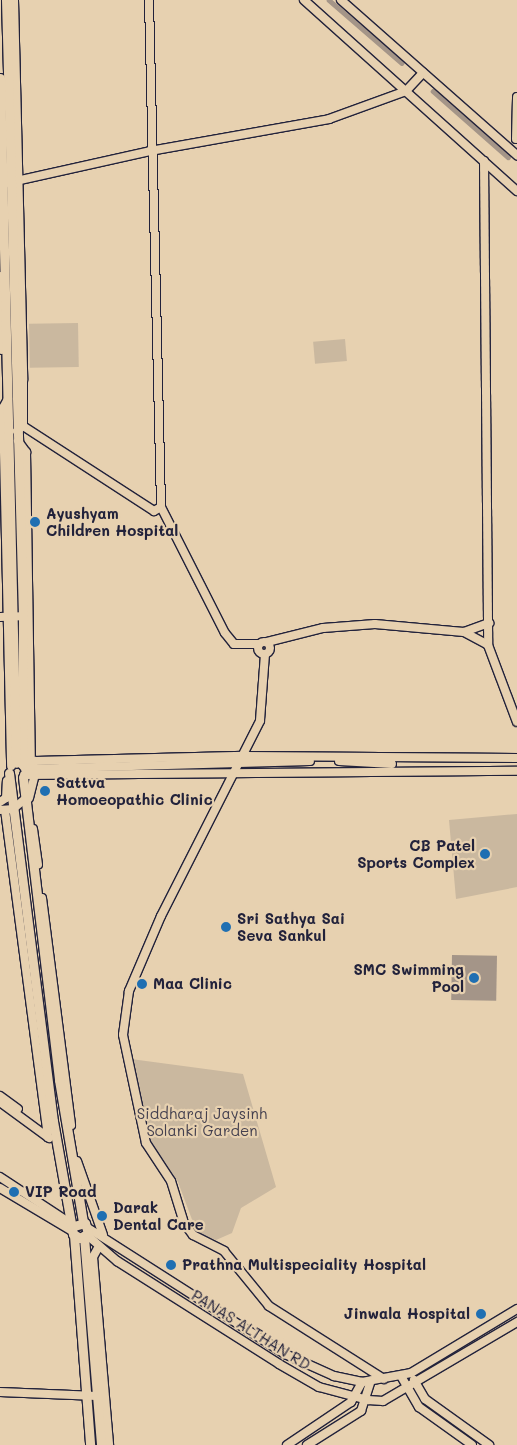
<!DOCTYPE html>
<style>
body{margin:0}
#map{position:relative;width:517px;height:1445px;overflow:hidden;background:#e7d1b0;font-family:Mali,sans-serif}
div>[style]{position:absolute}
.green>*{inset:0;background:#cab89f;transform-origin:0 0}
.water>*{inset:0;background:#a49588;transform-origin:0 0}
.canal>*{height:4.5px;margin:-2.25px;padding:0 2.25px;transform-origin:2.25px;border-radius:2.25px;background:#a49588}
.roads{filter:drop-shadow(1px 0 #22223b) drop-shadow(-1px 0 #22223b) drop-shadow(0 1px #22223b) drop-shadow(0 -1px #22223b)}
.secondary>*{height:8px;margin:-4px;padding:0 4px;transform-origin:4px;border-radius:4px;background:#e7d1b0}
.secondary>.ring{margin:-4px;padding:0;box-sizing:content-box;background:none;border:8px solid #e7d1b0;border-radius:50%}
.primary>*{height:9px;margin:-4.5px;padding:0 4.5px;transform-origin:4.5px;border-radius:4.5px;background:#e7d1b0}
.dots>*{width:14px;height:14px;translate:-50% -50%;box-sizing:border-box;border:2px solid #e7d1b0;border-radius:50%}
span{translate:-50% -50%;white-space:nowrap;text-align:center;line-height:1.15;-webkit-text-stroke:4.5px #e7d1b0;paint-order:stroke}
.poi-label{font-size:15px;color:#22223b;font-weight:700}
.left{translate:0 -50%;text-align:left}
.right{translate:-100% -50%;text-align:right}
.park-label{font-size:15px;color:#44404f}
.street-label{font-size:15px;color:#22223b}
</style>
<div id="map">
<div class="green">
<i style="left:78px;top:323px;width:44px;height:49px;rotate:89deg"></i>
<i style="left:345px;top:339px;width:22px;height:32px;rotate:85deg"></i>
<i style="clip-path:polygon(517px 814px,517px 887px,456px 899px,449px 820px)"></i>
<i style="clip-path:polygon(131px 1059px,243px 1074px,276px 1187px,241px 1208px,232px 1233px,216px 1240px,197px 1233px,178px 1182px,150px 1140px)"></i>
</div>
<div class="water">
<i style="left:452px;top:955px;width:45px;height:45px;rotate:1deg"></i>
</div>
<div class="canal">
<i style="left:329px;top:0;width:96px;rotate:40.8deg"></i>
<i style="left:433px;top:91px;width:100px;rotate:41.3deg"></i>
</div>
<div class="roads">
<div class="secondary">
<i style="left:14px;top:0;width:380px;rotate:88.6deg"></i>
<i style="left:23px;top:380px;width:46px;rotate:90deg"></i>
<i style="left:23px;top:426px;width:8px;rotate:140deg"></i>
<i style="left:149px;top:0;width:507px;rotate:88.64deg"></i>
<i style="left:304px;top:0;width:286px;rotate:41.9deg"></i>
<i style="left:341px;top:0;width:235px;rotate:41.4deg"></i>
<i style="left:516px;top:139px;width:42px;rotate:-88.6deg"></i>
<i style="left:484px;top:161px;width:484px;rotate:89.5deg"></i>
<i style="left:7px;top:183px;width:147px;rotate:-12.6deg"></i>
<i style="left:150px;top:151px;width:182px;rotate:-10.1deg"></i>
<i style="left:329px;top:119px;width:82px;rotate:-20deg"></i>
<i style="left:406px;top:91px;width:25px;rotate:-47deg"></i>
<i style="left:0;top:276px;width:74px;rotate:88.5deg"></i>
<i style="left:8px;top:399px;width:10px;rotate:119deg"></i>
<i style="left:3px;top:408px;width:358px;rotate:88.7deg"></i>
<i style="left:23px;top:426px;width:156px;rotate:33deg"></i>
<i style="left:154px;top:511px;width:8px;rotate:-30deg"></i>
<i style="left:161px;top:507px;width:141px;rotate:63.1deg"></i>
<i style="left:225px;top:633px;width:14px;rotate:51deg"></i>
<i style="left:234px;top:644px;width:25px"></i>
<i style="left:18px;top:441px;width:14px;rotate:54deg"></i>
<i style="left:26px;top:452px;width:310px;rotate:89.1deg"></i>
<i style="left:0;top:617px;width:28px;rotate:-2deg"></i>
<i style="left:464px;top:632px;width:27px;rotate:-20deg"></i>
<i class="ring" style="left:258px;top:642px;width:4px;height:4px"></i>
<i style="left:267px;top:642px;width:58px;rotate:-14deg"></i>
<i style="left:323px;top:628px;width:52px;rotate:-4.4deg"></i>
<i style="left:375px;top:624px;width:89px;rotate:5.1deg"></i>
<i style="left:464px;top:632px;width:27px;rotate:28deg"></i>
<i style="left:488px;top:645px;width:82px;rotate:69.4deg"></i>
<i style="left:265px;top:654px;width:67px;rotate:94.3deg"></i>
<i style="left:260px;top:721px;width:219px;rotate:116.9deg"></i>
<i style="left:161px;top:916px;width:82px;rotate:113.1deg"></i>
<i style="left:129px;top:991px;width:44px;rotate:97.8deg"></i>
<i style="left:123px;top:1035px;width:110px;rotate:78deg"></i>
<i style="left:146px;top:1143px;width:45px;rotate:56.7deg"></i>
<i style="left:171px;top:1181px;width:44px;rotate:72.8deg"></i>
<i style="left:184px;top:1223px;width:15px;rotate:53deg"></i>
<i style="left:193px;top:1235px;width:35px;rotate:27deg"></i>
<i style="left:224px;top:1251px;width:71px;rotate:50.7deg"></i>
<i style="left:269px;top:1306px;width:136px;rotate:32.4deg"></i>
<i style="left:339px;top:761px;width:53px;rotate:3.2deg"></i>
<i style="left:23px;top:766px;width:13px;rotate:-23deg"></i>
<i style="left:35px;top:761px;width:210px;rotate:-1.4deg"></i>
<i style="left:245px;top:756px;width:272px;rotate:0.4deg"></i>
<i style="left:25px;top:769px;width:285px;rotate:-1.6deg"></i>
<i style="left:24px;top:775px;width:493px;rotate:-0.5deg"></i>
<i style="left:29px;top:798px;width:25px;rotate:-76deg"></i>
<i style="left:0;top:802px;width:7px;rotate:-34deg"></i>
<i style="left:6px;top:798px;width:17px;rotate:-87deg"></i>
<i style="left:0;top:810px;width:13px;rotate:-4deg"></i>
<i style="left:13px;top:809px;width:16px;rotate:-40deg"></i>
<i style="left:5px;top:810px;width:330px;rotate:82.5deg"></i>
<i style="left:33px;top:829px;width:36px;rotate:82deg"></i>
<i style="left:42px;top:898px;width:229px;rotate:82.7deg"></i>
<i style="left:0;top:1096px;width:22px;rotate:36deg"></i>
<i style="left:0;top:1102px;width:61px;rotate:36.3deg"></i>
<i style="left:77px;top:1161px;width:78px;rotate:70.6deg"></i>
<i style="left:0;top:1177px;width:87px;rotate:33.3deg"></i>
<i style="left:0;top:1188px;width:84px;rotate:30.8deg"></i>
<i style="left:88px;top:1228px;width:234px;rotate:32.6deg"></i>
<i style="left:285px;top:1354px;width:54px;rotate:24.2deg"></i>
<i style="left:334px;top:1376px;width:29px;rotate:12deg"></i>
<i style="left:362px;top:1382px;width:50px;rotate:-10.4deg"></i>
<i style="left:411px;top:1373px;width:124px;rotate:-31.1deg"></i>
<i style="left:87px;top:1235px;width:40px;rotate:41deg"></i>
<i style="left:117px;top:1261px;width:192px;rotate:32.4deg"></i>
<i style="left:279px;top:1364px;width:46px;rotate:29.9deg"></i>
<i style="left:319px;top:1387px;width:51px;rotate:14.9deg"></i>
<i style="left:368px;top:1400px;width:15px;rotate:4deg"></i>
<i style="left:383px;top:1401px;width:156px;rotate:-30.5deg"></i>
<i style="left:98px;top:1248px;width:10px;rotate:119deg"></i>
<i style="left:93px;top:1257px;width:189px;rotate:85.1deg"></i>
<i style="left:401px;top:1376px;width:36px;rotate:60deg"></i>
<i style="left:419px;top:1407px;width:65px;rotate:35.6deg"></i>
<i style="left:414px;top:1380px;width:22px;rotate:60deg"></i>
<i style="left:425px;top:1399px;width:79px;rotate:35.7deg"></i>
<i style="left:0;top:1392px;width:97px;rotate:2.4deg"></i>
<i style="left:287px;top:1445px;width:77px;rotate:-33.9deg"></i>
<i style="left:351px;top:1402px;width:23px;rotate:-61deg"></i>
<i style="left:307px;top:1445px;width:64px;rotate:-32.2deg"></i>
<i style="left:361px;top:1411px;width:32px;rotate:-72deg"></i>
</div>
<div class="primary">
<i style="left:6px;top:0;width:617px;rotate:88.42deg"></i>
<i style="left:23px;top:617px;width:147px;rotate:90.4deg"></i>
<i style="left:0;top:78px;width:685px;rotate:88.66deg"></i>
<i style="left:9px;top:773px;width:351px;rotate:82.8deg"></i>
<i style="left:53px;top:1121px;width:115px;rotate:80deg"></i>
<i style="left:73px;top:1234px;width:8px;rotate:30deg"></i>
<i style="left:80px;top:1238px;width:9px;rotate:-32deg"></i>
<i style="left:88px;top:1233px;width:10px;rotate:-107deg"></i>
<i style="left:85px;top:1223px;width:11px;rotate:165deg"></i>
<i style="left:23px;top:777px;width:305px;rotate:83.2deg"></i>
<i style="left:59px;top:1080px;width:144px;rotate:80.4deg"></i>
<i style="left:74px;top:1235px;width:211px;rotate:85.6deg"></i>
<i style="left:84px;top:1237px;width:209px;rotate:85.3deg"></i>
</div>
</div>
<div class="dots">
<i style="left:35px;top:522px;background:#1f6fb2"></i>
<i style="left:45px;top:791px;background:#1f6fb2"></i>
<i style="left:485px;top:854px;background:#1f6fb2"></i>
<i style="left:226px;top:927px;background:#1f6fb2"></i>
<i style="left:474px;top:978px;background:#1f6fb2"></i>
<i style="left:142px;top:984px;background:#1f6fb2"></i>
<i style="left:14px;top:1192px;background:#1f6fb2"></i>
<i style="left:102px;top:1216px;background:#1f6fb2"></i>
<i style="left:171px;top:1265px;background:#1f6fb2"></i>
<i style="left:481px;top:1314px;background:#1f6fb2"></i>
</div>
<div class="poi-label">
<span class="left" style="left:46px;top:522px">Ayushyam<br>Children Hospital</span>
<span class="left" style="left:56px;top:791px">Sattva<br>Homoeopathic Clinic</span>
<span class="right" style="left:475px;top:854px">CB Patel<br>Sports Complex</span>
<span class="left" style="left:237px;top:927px">Sri Sathya Sai<br>Seva Sankul</span>
<span class="right" style="left:464px;top:978px">SMC Swimming<br>Pool</span>
<span class="left" style="left:153px;top:984px">Maa Clinic</span>
<span class="left" style="left:25px;top:1192px">VIP Road</span>
<span class="left" style="left:113px;top:1216px">Darak<br>Dental Care</span>
<span class="left" style="left:182px;top:1265px">Prathna Multispeciality Hospital</span>
<span class="right" style="left:470px;top:1314px">Jinwala Hospital</span>
</div>
<div class="park-label">
<span style="left:202px;top:1122px">Siddharaj Jaysinh<br>Solanki Garden</span>
</div>
<div class="street-label">
<span style="left:251px;top:1330px;rotate:32deg">PANAS ALTHAN RD</span>
</div>
</div>
